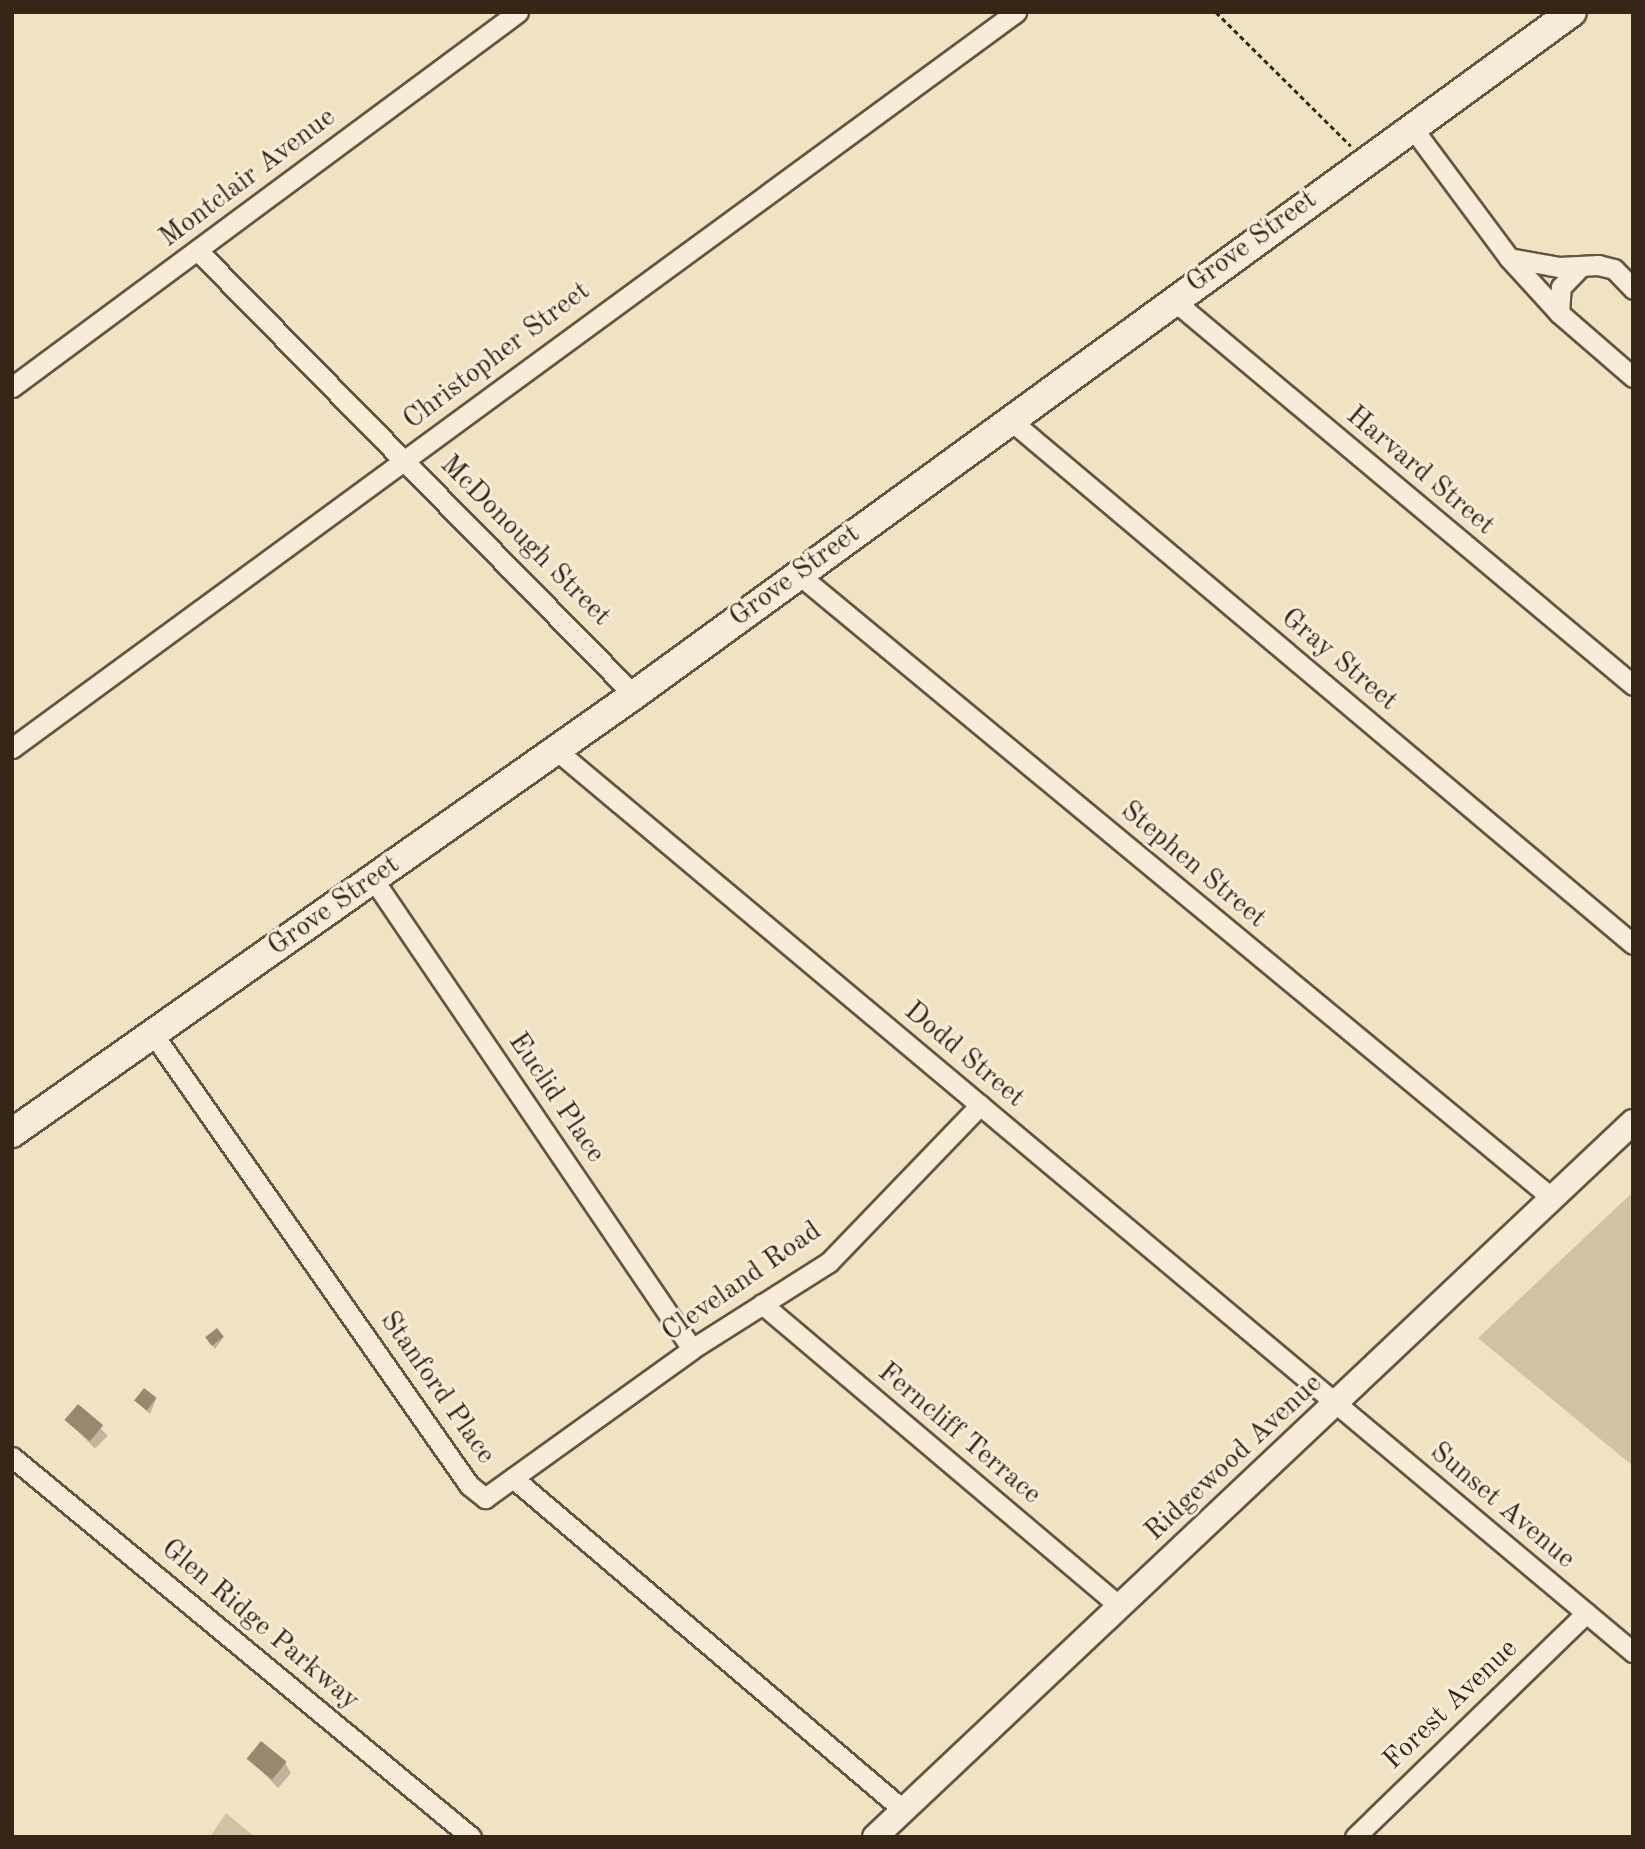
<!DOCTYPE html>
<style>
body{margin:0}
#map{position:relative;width:1645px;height:1849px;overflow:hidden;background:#f1e2c3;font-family:"Old Standard TT",serif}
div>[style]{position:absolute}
.green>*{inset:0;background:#d1c2a6}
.shadow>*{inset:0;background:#0003;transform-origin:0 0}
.building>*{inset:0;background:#978870;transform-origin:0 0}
.path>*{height:2.5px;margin-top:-1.25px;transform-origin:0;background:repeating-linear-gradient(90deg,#352617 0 5px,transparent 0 8.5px)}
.roads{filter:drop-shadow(2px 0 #645542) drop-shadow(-2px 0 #645542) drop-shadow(0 2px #645542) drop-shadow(0 -2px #645542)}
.minor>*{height:19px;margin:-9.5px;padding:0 9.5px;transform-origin:9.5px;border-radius:9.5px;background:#f6ecd8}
.tertiary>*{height:24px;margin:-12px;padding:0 12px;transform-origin:12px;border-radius:12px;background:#f6ecd8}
.secondary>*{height:28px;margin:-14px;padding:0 14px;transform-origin:14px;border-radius:14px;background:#f6ecd8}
span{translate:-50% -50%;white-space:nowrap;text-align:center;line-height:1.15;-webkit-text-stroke:6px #f6ecd8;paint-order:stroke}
.street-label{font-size:28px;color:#352617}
.frame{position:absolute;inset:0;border:14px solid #352617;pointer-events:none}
</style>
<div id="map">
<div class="green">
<i style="clip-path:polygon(1633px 1192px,1633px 1466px,1478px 1338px)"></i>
<i style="clip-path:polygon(226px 1813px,255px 1837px,210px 1837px)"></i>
</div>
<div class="shadow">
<i style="clip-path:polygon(223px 1338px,215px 1349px,210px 1342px)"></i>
<i style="clip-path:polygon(156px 1399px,150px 1414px,136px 1401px)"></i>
<i style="left:78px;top:1406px;width:42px;height:18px;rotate:45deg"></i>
<i style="clip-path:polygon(249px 1758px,285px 1763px,291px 1773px,278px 1788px)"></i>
</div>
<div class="building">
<i style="left:217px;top:1328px;width:11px;height:15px;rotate:52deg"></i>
<i style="left:144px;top:1388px;width:16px;height:16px;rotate:38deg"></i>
<i style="left:78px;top:1404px;width:33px;height:21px;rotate:40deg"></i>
<i style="left:261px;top:1741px;width:33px;height:23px;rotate:39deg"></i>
</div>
<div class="path">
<i style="left:1216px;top:12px;width:190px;rotate:44.8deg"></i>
</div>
<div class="roads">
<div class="minor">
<i style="left:1411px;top:126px;width:164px;rotate:53.4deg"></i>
<i style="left:1509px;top:258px;width:74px;rotate:47.7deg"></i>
<i style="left:1559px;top:313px;width:98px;rotate:40.9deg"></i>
<i style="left:198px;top:251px;width:622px;rotate:45.52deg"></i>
<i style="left:1509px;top:258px;width:51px;rotate:10.2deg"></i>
<i style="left:1559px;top:267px;width:39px;rotate:-3deg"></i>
<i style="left:1598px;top:265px;width:16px;rotate:14deg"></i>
<i style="left:1614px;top:269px;width:28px;rotate:46deg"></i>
<i style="left:1172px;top:299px;width:601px;rotate:39.94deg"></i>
<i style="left:1559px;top:313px;width:26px;rotate:-86deg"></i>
<i style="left:1561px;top:287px;width:29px;rotate:-46deg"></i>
<i style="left:12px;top:387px;width:630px;rotate:-36.54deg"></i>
<i style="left:1009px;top:419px;width:815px;rotate:40.08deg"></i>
<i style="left:798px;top:574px;width:979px;rotate:39.61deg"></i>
<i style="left:12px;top:748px;width:1245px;rotate:-36.24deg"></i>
<i style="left:556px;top:750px;width:1405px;rotate:39.95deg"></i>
<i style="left:373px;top:879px;width:568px;rotate:55.83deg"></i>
<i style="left:153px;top:1034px;width:551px;rotate:54.98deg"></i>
<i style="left:469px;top:1485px;width:21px;rotate:39deg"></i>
<i style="left:485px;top:1498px;width:255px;rotate:-35.7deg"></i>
<i style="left:692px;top:1349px;width:162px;rotate:-32.4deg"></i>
<i style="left:829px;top:1262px;width:218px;rotate:-46.1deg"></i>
<i style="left:762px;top:1304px;width:468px;rotate:40.2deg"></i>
<i style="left:12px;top:1457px;width:596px;rotate:39.62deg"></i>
<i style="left:513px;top:1478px;width:511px;rotate:40.39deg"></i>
<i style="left:1355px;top:1837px;width:322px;rotate:-44.1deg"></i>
</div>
<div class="tertiary">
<i style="left:875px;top:1837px;width:1042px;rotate:-43.33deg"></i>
</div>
<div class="secondary">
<i style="left:12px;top:1133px;width:761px;rotate:-35.15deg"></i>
<i style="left:634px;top:695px;width:1160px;rotate:-36.06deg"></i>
</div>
</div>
<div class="street-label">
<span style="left:248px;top:178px;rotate:-37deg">Montclair Avenue</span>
<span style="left:1252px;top:242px;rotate:-36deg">Grove Street</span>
<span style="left:497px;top:356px;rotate:-37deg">Christopher Street</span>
<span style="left:1420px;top:471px;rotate:40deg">Harvard Street</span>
<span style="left:525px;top:541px;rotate:45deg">McDonough Street</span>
<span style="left:795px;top:576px;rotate:-36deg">Grove Street</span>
<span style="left:1339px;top:660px;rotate:40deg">Gray Street</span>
<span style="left:1193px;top:865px;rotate:40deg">Stephen Street</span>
<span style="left:334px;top:906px;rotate:-35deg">Grove Street</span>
<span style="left:964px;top:1055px;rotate:40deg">Dodd Street</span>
<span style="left:556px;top:1098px;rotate:56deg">Euclid Place</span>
<span style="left:742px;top:1282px;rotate:-35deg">Cleveland Road</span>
<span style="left:437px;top:1388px;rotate:55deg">Stanford Place</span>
<span style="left:959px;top:1434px;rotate:40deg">Ferncliff Terrace</span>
<span style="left:1234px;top:1458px;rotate:-43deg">Ridgewood Avenue</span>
<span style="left:1502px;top:1506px;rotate:40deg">Sunset Avenue</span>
<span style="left:260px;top:1625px;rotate:40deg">Glen Ridge Parkway</span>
<span style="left:1451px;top:1705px;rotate:-44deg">Forest Avenue</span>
</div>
<div class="frame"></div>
</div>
